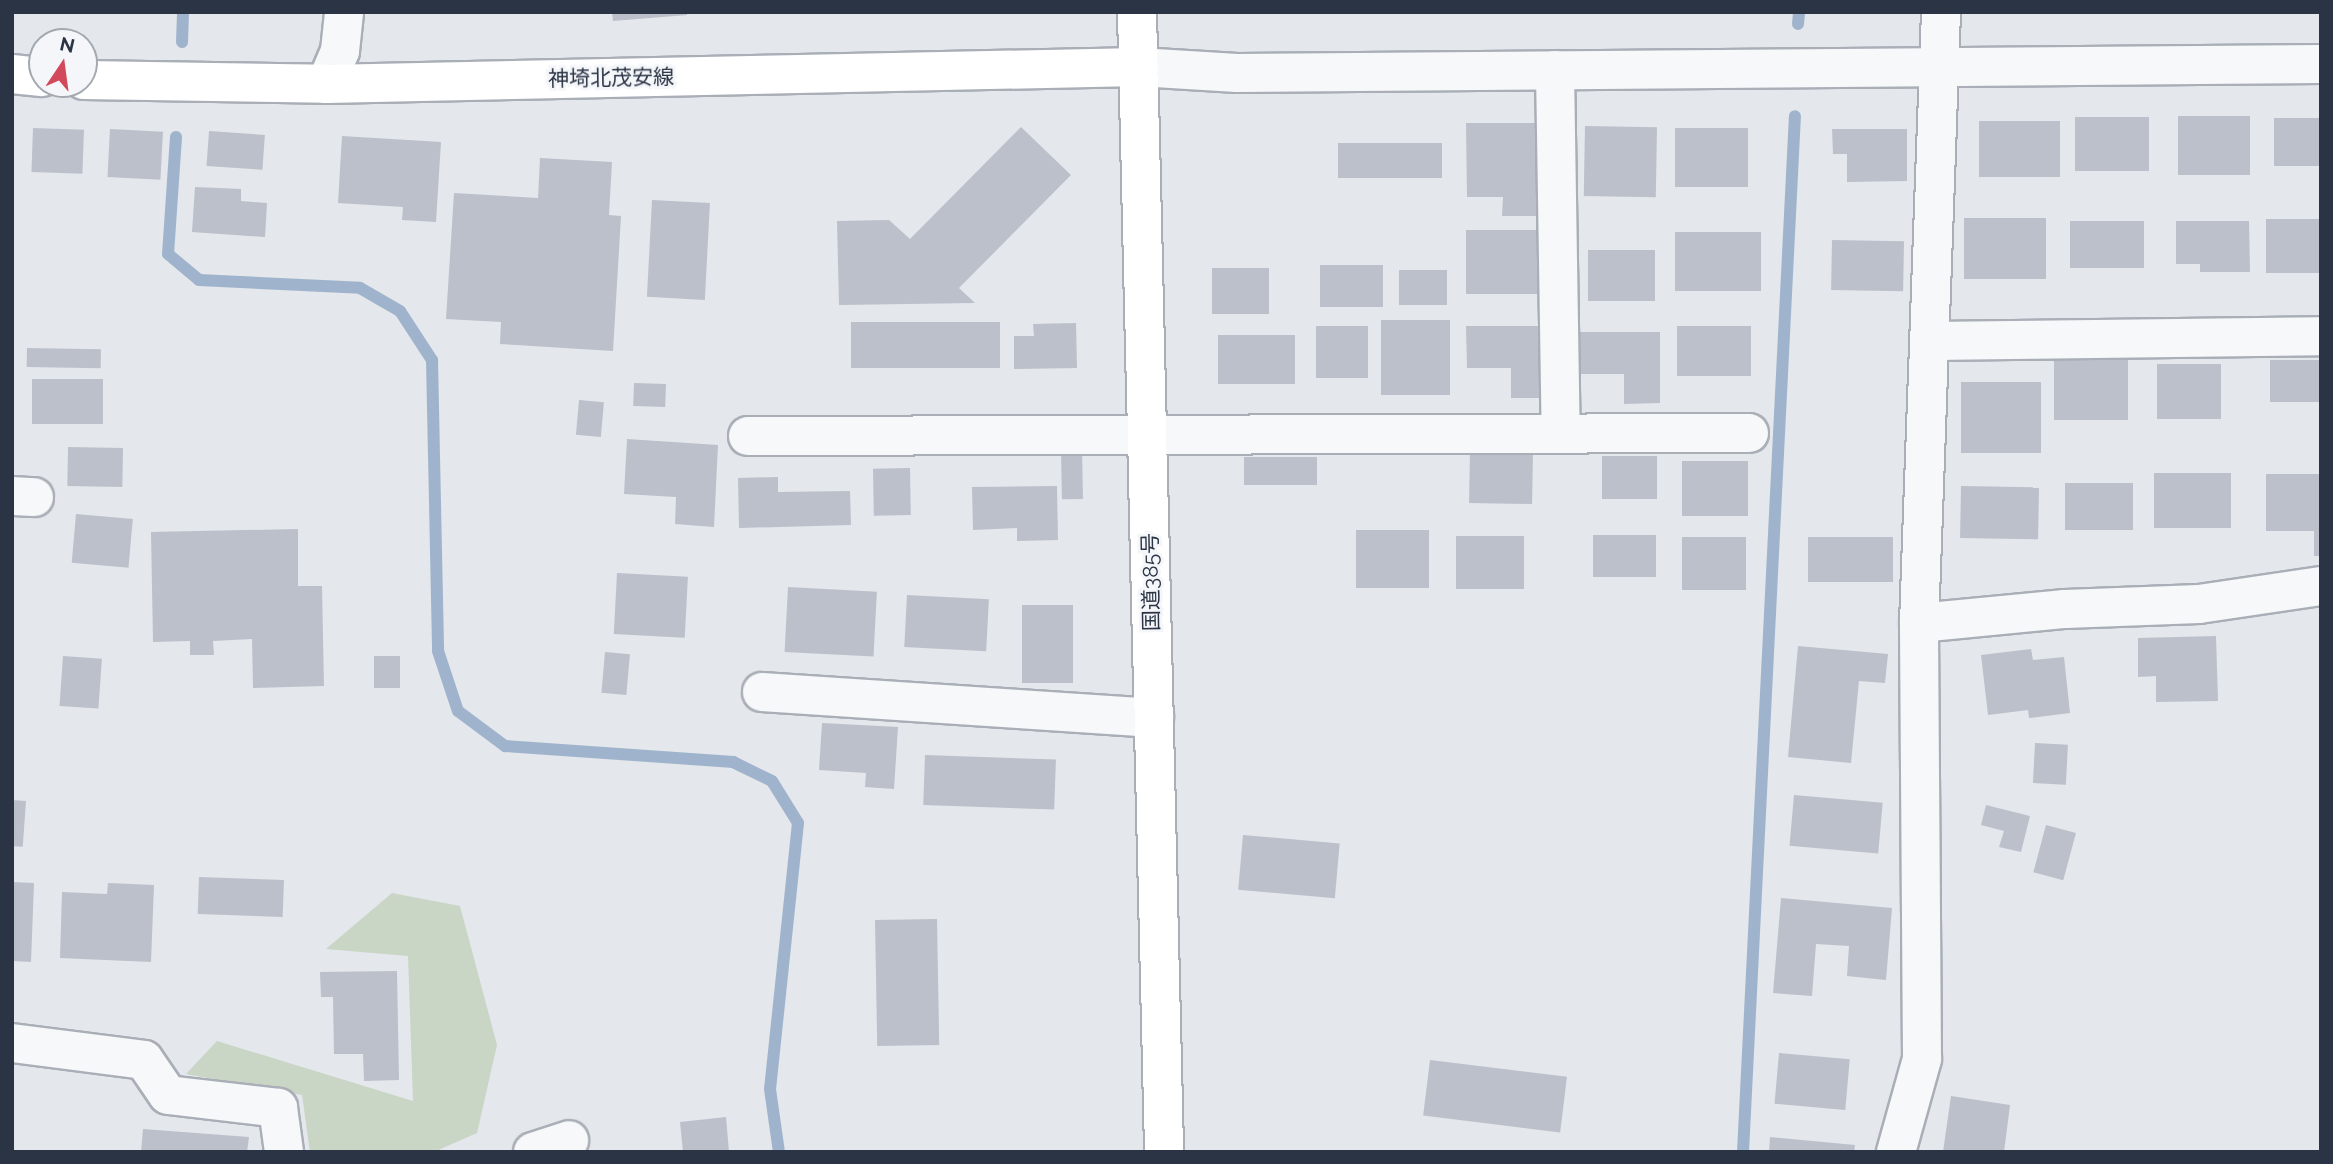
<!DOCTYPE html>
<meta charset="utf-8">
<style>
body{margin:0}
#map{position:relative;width:2333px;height:1164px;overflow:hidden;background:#e4e7ec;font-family:Raleway,"Noto Sans JP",sans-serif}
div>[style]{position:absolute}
.green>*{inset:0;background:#c9d6c5}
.stream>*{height:12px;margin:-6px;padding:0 6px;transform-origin:6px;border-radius:6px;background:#9fb4cc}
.building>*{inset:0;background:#bbc0ca;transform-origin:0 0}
.roads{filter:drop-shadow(2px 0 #a9aeb7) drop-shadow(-2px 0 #a9aeb7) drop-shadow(0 2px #a9aeb7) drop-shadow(0 -2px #a9aeb7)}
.minor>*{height:38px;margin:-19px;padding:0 19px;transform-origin:19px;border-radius:19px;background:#f7f8fa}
.major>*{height:38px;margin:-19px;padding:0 19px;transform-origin:19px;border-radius:19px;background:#fff}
.highway>*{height:38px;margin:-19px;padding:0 19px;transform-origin:19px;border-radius:19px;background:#fff}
span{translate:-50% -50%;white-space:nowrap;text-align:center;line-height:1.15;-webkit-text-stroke:6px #f4f6f9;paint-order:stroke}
.street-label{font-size:21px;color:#2b3445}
.frame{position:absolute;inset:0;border:14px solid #2b3445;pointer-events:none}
.north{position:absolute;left:28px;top:28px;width:70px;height:70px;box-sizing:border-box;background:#f4f6f9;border:2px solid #a4a8b1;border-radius:50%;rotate:13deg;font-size:19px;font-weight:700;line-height:28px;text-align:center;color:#2b3445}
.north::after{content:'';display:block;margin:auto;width:24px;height:32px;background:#d1495b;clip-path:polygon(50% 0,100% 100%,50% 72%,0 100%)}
</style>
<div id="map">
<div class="green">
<i style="clip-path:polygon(392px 893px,460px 906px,497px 1045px,477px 1133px,434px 1152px,310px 1152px,302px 1095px,186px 1074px,217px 1041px,413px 1101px,408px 956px,326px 949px)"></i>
</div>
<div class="stream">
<i style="left:1798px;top:24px;width:12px;rotate:-85deg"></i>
<i style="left:182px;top:42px;width:30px;rotate:-88deg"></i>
<i style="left:176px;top:137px;width:117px;rotate:93.9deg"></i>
<i style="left:168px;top:254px;width:40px;rotate:40deg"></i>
<i style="left:199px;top:280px;width:161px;rotate:2.8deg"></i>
<i style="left:360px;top:288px;width:46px;rotate:29.9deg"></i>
<i style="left:400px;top:311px;width:59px;rotate:56.9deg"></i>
<i style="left:432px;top:360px;width:291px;rotate:88.8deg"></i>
<i style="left:438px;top:651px;width:63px;rotate:71.6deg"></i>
<i style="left:458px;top:711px;width:59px;rotate:36.7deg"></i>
<i style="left:505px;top:746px;width:229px;rotate:4deg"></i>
<i style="left:733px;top:762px;width:43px;rotate:26deg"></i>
<i style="left:772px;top:781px;width:49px;rotate:58.2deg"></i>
<i style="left:798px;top:823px;width:267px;rotate:96deg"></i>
<i style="left:770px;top:1089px;width:64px;rotate:81.9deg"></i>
<i style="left:1743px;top:1152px;width:1037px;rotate:-87.13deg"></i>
</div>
<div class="building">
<i style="clip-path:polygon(612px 12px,687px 12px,687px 15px,613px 21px)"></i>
<i style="left:2178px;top:116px;width:72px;height:59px"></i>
<i style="left:2075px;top:117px;width:74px;height:54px"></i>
<i style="left:2274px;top:118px;width:47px;height:48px"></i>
<i style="left:1979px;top:121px;width:81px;height:56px"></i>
<i style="clip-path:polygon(1466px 123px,1539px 123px,1540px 216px,1502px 216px,1503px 197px,1467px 197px)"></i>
<i style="left:1585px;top:126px;width:72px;height:70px;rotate:1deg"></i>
<i style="clip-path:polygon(1021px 127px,1071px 175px,959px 288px,975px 303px,839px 305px,837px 221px,889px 220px,910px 239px)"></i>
<i style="left:33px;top:128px;width:51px;height:44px;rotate:2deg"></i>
<i style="left:1675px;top:128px;width:73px;height:59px"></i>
<i style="left:110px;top:129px;width:53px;height:48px;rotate:3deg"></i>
<i style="clip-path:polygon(1832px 129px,1907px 129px,1907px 181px,1847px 182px,1847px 154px,1833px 154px)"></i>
<i style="left:209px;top:131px;width:56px;height:35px;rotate:4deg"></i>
<i style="clip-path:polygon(342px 136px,441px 142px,436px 222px,402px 220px,403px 207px,338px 203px)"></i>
<i style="left:1338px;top:143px;width:104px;height:35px"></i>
<i style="clip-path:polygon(540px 158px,612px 162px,609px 215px,621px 216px,613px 351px,500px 344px,501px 322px,446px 319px,454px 193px,538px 198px)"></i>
<i style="clip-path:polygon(195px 187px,241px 189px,241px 201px,267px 203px,265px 237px,192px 232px)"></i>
<i style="left:652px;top:200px;width:58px;height:97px;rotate:3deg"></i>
<i style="left:1964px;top:218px;width:82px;height:61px"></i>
<i style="left:2266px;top:219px;width:55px;height:54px"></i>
<i style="left:2070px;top:221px;width:74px;height:47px"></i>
<i style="clip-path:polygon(2176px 221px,2249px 221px,2250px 272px,2200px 272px,2200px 264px,2176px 264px)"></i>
<i style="left:1466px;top:230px;width:71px;height:64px"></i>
<i style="left:1675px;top:232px;width:86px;height:59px"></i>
<i style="left:1832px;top:240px;width:72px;height:50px;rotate:1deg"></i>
<i style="left:1588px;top:250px;width:67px;height:51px"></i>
<i style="left:1320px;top:265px;width:63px;height:42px"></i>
<i style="left:1212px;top:268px;width:57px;height:46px"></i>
<i style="left:1399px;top:270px;width:48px;height:35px"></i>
<i style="left:1381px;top:320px;width:69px;height:75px"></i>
<i style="left:1000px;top:322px;width:46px;height:149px;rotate:90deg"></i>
<i style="clip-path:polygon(1076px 323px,1077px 368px,1014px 369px,1014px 336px,1034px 336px,1033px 324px)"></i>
<i style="left:1316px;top:326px;width:52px;height:52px"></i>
<i style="clip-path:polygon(1466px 326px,1541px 326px,1542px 398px,1511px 398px,1511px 368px,1467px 368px)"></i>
<i style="left:1677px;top:326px;width:74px;height:50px"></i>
<i style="clip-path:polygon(1580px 332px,1660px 332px,1660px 403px,1624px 404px,1624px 374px,1581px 374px)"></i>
<i style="left:1218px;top:335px;width:77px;height:49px"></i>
<i style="left:27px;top:348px;width:74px;height:19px;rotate:1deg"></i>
<i style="left:2054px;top:359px;width:74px;height:61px"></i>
<i style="left:2270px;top:360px;width:51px;height:42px"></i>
<i style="left:2157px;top:364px;width:64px;height:55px"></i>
<i style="left:32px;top:379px;width:71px;height:45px"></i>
<i style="left:1961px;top:382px;width:80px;height:71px"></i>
<i style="left:634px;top:383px;width:32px;height:23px;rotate:2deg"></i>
<i style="left:579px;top:400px;width:25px;height:35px;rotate:5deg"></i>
<i style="clip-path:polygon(627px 439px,718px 445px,714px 527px,675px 524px,676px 497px,624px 494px)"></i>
<i style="left:1082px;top:446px;width:53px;height:21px;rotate:89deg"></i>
<i style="left:68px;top:447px;width:55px;height:39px;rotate:1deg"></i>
<i style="left:1533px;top:451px;width:53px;height:63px;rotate:91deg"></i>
<i style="left:1602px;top:456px;width:55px;height:43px"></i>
<i style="left:1244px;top:457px;width:73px;height:28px"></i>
<i style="left:1682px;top:461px;width:66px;height:55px"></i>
<i style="left:910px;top:468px;width:47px;height:37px;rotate:89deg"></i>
<i style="left:2154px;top:473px;width:77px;height:55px"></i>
<i style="clip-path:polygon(2266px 474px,2321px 474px,2321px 556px,2314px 556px,2314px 531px,2266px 531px)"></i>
<i style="clip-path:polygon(778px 477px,778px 492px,850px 491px,851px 525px,739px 528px,738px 478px)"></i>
<i style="left:2065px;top:483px;width:68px;height:47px"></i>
<i style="clip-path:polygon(1057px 486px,1058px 540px,1017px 541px,1017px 528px,973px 530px,972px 487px)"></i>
<i style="left:1961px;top:486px;width:78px;height:52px;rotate:1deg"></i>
<i style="left:76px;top:514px;width:57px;height:49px;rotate:5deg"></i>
<i style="clip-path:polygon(298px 529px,298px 586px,322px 586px,324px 686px,253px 688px,252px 639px,213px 641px,214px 655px,190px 655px,190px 641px,153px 642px,151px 532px)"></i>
<i style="left:1356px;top:530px;width:73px;height:58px"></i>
<i style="left:1656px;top:535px;width:42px;height:63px;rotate:90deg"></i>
<i style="left:1456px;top:536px;width:68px;height:53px"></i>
<i style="left:1746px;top:537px;width:53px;height:64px;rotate:90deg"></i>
<i style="left:1808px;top:537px;width:85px;height:45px"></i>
<i style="left:617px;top:573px;width:71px;height:61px;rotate:3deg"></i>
<i style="left:788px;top:587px;width:89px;height:65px;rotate:3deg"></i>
<i style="left:907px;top:595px;width:82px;height:52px;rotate:3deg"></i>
<i style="left:1022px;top:605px;width:51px;height:78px"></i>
<i style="clip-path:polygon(2216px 636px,2218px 701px,2156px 702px,2156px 676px,2138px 677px,2138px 638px)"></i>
<i style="clip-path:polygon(1798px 646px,1888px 654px,1885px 683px,1859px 681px,1851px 763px,1788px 757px)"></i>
<i style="clip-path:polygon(2031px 649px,2033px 660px,2064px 657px,2070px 713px,2029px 718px,2028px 710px,1988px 715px,1981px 655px)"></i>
<i style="left:605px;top:652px;width:25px;height:41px;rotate:5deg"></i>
<i style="left:63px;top:656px;width:39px;height:50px;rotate:4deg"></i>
<i style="left:374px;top:656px;width:26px;height:32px"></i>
<i style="clip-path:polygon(822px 723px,898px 727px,894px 789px,865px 787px,866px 773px,819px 770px)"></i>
<i style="left:2035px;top:743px;width:33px;height:40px;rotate:3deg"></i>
<i style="left:925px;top:755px;width:131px;height:50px;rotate:2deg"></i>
<i style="left:1794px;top:795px;width:89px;height:51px;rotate:5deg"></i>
<i style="left:12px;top:800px;width:14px;height:46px;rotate:4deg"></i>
<i style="clip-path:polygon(1986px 805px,2030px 816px,2021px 852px,1999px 847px,2004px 831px,1981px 825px)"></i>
<i style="left:2046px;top:825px;width:31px;height:49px;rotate:15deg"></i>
<i style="left:1243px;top:835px;width:97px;height:55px;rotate:5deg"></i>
<i style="left:199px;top:877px;width:85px;height:37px;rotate:2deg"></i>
<i style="clip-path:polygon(12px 882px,34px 883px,31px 962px,12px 961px)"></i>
<i style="clip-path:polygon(108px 883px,154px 885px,151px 962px,60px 958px,62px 892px,107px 894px)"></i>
<i style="clip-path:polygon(1781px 898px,1892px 908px,1886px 980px,1847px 976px,1849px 946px,1816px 944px,1812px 996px,1773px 993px)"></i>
<i style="left:937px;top:919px;width:126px;height:62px;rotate:89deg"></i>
<i style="clip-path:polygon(397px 971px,399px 1080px,364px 1081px,363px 1054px,334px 1054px,333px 997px,321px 997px,320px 972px)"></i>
<i style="left:1779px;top:1053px;width:71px;height:51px;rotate:5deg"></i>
<i style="left:1430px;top:1060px;width:138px;height:56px;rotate:7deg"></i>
<i style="clip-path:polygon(1951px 1096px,2010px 1105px,2004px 1152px,1943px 1152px)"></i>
<i style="clip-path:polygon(726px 1117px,729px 1152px,683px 1152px,680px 1122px)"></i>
<i style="clip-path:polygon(143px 1129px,249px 1137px,247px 1152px,141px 1152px)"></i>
<i style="clip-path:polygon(1770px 1137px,1855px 1145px,1854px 1152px,1769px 1152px)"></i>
</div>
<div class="roads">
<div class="minor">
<i style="left:1941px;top:12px;width:611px;rotate:92.06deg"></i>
<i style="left:1919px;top:623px;width:147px;rotate:-5.5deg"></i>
<i style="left:2065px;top:609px;width:134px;rotate:-2.1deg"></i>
<i style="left:2199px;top:604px;width:123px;rotate:-8.4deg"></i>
<i style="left:1139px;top:67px;width:98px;rotate:3.5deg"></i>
<i style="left:1237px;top:73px;width:1084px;rotate:-0.48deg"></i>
<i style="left:1555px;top:70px;width:363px;rotate:89.1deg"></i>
<i style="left:326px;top:84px;width:36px;rotate:-67deg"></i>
<i style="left:340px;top:51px;width:39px;rotate:-84deg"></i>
<i style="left:1930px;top:341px;width:391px;rotate:-0.7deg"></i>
<i style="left:748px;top:436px;width:1001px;rotate:-0.17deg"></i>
<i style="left:12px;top:496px;width:22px;rotate:3deg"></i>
<i style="left:762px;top:692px;width:393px;rotate:3.8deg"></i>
<i style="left:12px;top:1043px;width:133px;rotate:7.3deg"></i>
<i style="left:144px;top:1060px;width:42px;rotate:55.6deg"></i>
<i style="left:168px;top:1095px;width:111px;rotate:6.7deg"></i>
<i style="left:278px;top:1108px;width:44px;rotate:82.2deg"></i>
<i style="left:533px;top:1152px;width:38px;rotate:-18deg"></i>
<i style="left:1896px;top:1152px;width:97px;rotate:-74.4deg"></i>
<i style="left:1922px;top:1059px;width:436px;rotate:-90.4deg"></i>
</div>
<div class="major">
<i style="left:12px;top:74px;width:30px;rotate:6deg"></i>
<i style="left:84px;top:80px;width:242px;rotate:0.9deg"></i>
<i style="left:326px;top:84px;width:813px;rotate:-1.2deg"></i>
</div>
<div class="highway">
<i style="left:1137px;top:12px;width:1140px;rotate:88.64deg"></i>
</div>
</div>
<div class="street-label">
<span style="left:611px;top:78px;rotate:-1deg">神埼北茂安線</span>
<span style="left:1151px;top:582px;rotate:-91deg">国道385号</span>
</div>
<div class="frame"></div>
<div class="north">N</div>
</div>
